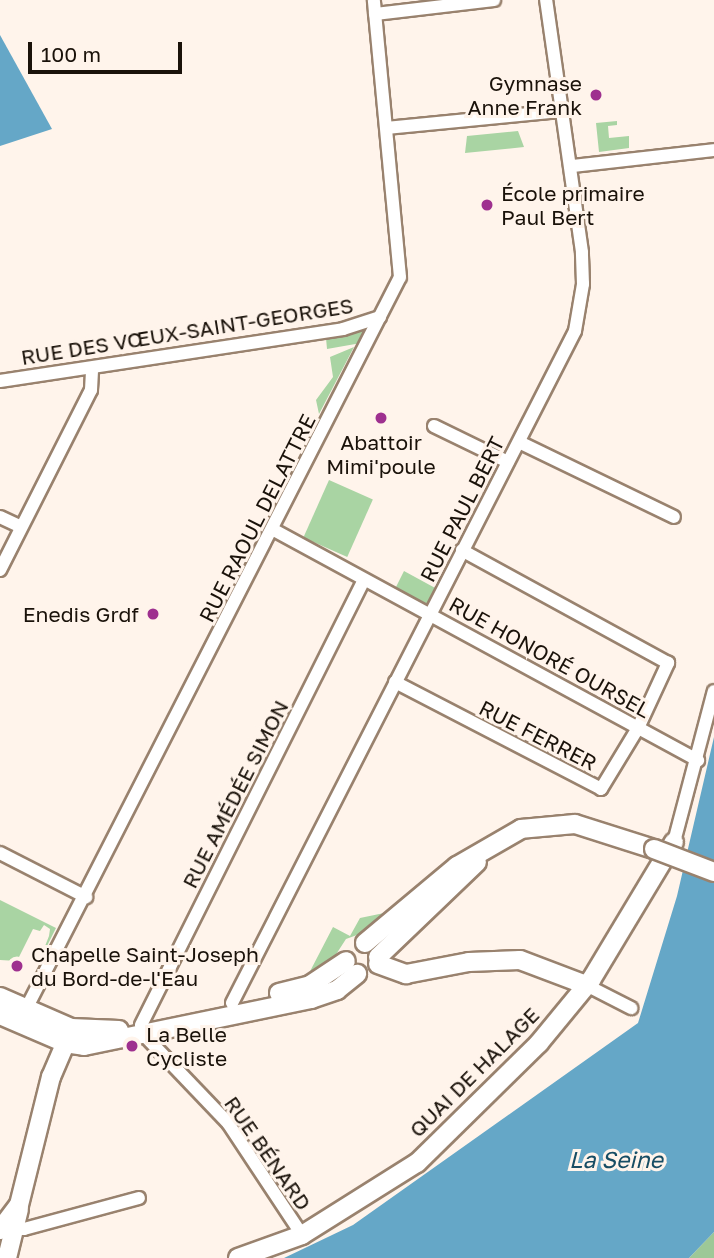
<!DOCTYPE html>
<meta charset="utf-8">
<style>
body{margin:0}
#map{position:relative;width:714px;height:1258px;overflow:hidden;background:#fff4eb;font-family:"Golos Text",sans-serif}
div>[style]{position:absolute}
.green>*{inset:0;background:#a9d4a3;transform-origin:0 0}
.forest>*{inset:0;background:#9dc897}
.water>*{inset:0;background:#65a7c7}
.roads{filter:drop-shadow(2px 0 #99826e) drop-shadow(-2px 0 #99826e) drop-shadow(0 2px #99826e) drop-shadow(0 -2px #99826e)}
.street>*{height:12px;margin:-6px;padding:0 6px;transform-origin:6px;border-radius:6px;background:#fff}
.secondary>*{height:18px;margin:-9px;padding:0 9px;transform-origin:9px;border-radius:9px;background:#fff}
.bridges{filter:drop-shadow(2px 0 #99826e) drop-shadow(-2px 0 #99826e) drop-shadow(0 2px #99826e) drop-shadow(0 -2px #99826e)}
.secondary-bridge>*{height:18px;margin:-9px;padding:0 9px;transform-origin:9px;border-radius:9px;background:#fff}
.dots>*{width:19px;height:19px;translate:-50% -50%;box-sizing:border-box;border:4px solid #fff4eb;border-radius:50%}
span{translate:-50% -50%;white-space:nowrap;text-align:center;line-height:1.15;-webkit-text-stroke:6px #fff4eb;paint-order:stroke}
.poi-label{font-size:21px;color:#1a120a}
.right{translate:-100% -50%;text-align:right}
.left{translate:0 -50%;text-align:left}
.street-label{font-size:21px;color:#1a120a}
.water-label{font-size:23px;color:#174d64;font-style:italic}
.scale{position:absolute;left:28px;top:42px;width:154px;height:32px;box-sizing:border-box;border:4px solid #1a120a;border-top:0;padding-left:9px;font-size:21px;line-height:24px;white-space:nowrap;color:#1a120a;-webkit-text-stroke:5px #fff4eb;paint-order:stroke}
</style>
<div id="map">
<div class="green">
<i style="clip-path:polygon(617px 121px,617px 125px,608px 126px,609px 138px,629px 136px,629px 148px,599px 152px,596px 123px)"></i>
<i style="clip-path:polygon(518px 131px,524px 147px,465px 153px,467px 136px)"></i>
<i style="clip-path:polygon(369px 326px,361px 343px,327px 349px,326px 338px)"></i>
<i style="clip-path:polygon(354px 347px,319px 414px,316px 400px,333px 377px,330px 357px)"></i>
<i style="left:329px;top:480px;width:48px;height:63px;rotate:24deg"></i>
<i style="clip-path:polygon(404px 571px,437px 589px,428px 604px,395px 589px)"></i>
<i style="clip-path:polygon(0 900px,56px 928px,38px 964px,49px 936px,50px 929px,44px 925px,40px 931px,33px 929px,17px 961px,0 960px)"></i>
<i style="clip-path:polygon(389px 912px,368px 931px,346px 939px,335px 956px,305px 981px,333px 927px,350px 936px,360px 918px)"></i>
</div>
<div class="forest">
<i style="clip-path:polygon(714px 1232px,714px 1258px,689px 1258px)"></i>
</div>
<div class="water">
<i style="clip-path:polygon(0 35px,52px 129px,0 146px)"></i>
<i style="clip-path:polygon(714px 737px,714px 1232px,689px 1258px,284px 1258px,353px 1225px,638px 1023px,677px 896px)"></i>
</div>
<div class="roads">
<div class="street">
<i style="left:375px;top:14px;width:120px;rotate:-6.7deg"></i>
<i style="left:387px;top:128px;width:173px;rotate:-5.6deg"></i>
<i style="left:572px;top:166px;width:143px;rotate:-6.4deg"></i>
<i style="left:0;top:381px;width:347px;rotate:-8.6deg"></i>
<i style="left:343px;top:329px;width:39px;rotate:-18deg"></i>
<i style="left:434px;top:426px;width:82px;rotate:25.9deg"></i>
<i style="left:519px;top:442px;width:172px;rotate:25.8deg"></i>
<i style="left:0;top:517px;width:23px;rotate:25deg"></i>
<i style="left:272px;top:529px;width:485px;rotate:28.5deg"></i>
<i style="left:0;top:570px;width:202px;rotate:-63.2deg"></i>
<i style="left:91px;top:390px;width:22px;rotate:-87deg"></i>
<i style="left:395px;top:682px;width:232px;rotate:27.4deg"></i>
<i style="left:601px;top:789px;width:71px;rotate:-58.8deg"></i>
<i style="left:638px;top:728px;width:72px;rotate:-65.2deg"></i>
<i style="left:668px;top:663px;width:235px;rotate:-151.3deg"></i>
<i style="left:674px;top:842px;width:156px;rotate:-75.2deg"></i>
<i style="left:0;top:853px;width:97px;rotate:27.1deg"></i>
<i style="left:586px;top:985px;width:51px;rotate:27.1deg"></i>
<i style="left:232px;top:1003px;width:754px;rotate:-62.96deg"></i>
<i style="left:575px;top:331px;width:48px;rotate:-80.3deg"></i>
<i style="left:583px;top:284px;width:32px;rotate:-92deg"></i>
<i style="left:582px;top:252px;width:255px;rotate:-98.1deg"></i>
<i style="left:24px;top:1013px;width:826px;rotate:-62.94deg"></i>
<i style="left:400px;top:277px;width:278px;rotate:-95.4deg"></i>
<i style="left:141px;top:1025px;width:498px;rotate:-63.4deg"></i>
<i style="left:143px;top:1034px;width:123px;rotate:46.3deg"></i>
<i style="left:228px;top:1123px;width:134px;rotate:56.5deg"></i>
<i style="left:7px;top:1227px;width:17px;rotate:7deg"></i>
<i style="left:24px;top:1229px;width:119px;rotate:-15.1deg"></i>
</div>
<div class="secondary">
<i style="left:365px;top:943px;width:120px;rotate:-39.9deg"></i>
<i style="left:457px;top:866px;width:74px;rotate:-30deg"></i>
<i style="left:521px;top:829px;width:54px;rotate:-5.3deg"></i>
<i style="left:575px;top:824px;width:83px;rotate:17.6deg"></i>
<i style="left:378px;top:957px;width:137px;rotate:-43.8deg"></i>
<i style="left:378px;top:964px;width:30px;rotate:20deg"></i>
<i style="left:406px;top:974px;width:64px;rotate:-10.8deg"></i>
<i style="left:469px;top:962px;width:51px;rotate:-2.2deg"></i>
<i style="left:520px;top:960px;width:71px;rotate:20.7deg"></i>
<i style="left:279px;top:993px;width:32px;rotate:-14deg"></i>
<i style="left:310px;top:985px;width:43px;rotate:-33.7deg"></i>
<i style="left:0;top:997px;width:77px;rotate:23.6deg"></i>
<i style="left:71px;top:1028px;width:48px;rotate:2.4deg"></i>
<i style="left:0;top:1015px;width:71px;rotate:23.3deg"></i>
<i style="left:65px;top:1043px;width:19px;rotate:9deg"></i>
<i style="left:84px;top:1046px;width:232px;rotate:-11.7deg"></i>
<i style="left:311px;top:999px;width:28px;rotate:-19deg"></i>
<i style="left:337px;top:990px;width:26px;rotate:-39deg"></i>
<i style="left:0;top:1230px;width:31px;rotate:-53deg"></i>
<i style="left:19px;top:1205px;width:132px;rotate:-76deg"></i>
<i style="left:51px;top:1077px;width:46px;rotate:-66.8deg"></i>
<i style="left:7px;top:1258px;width:50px;rotate:-76.2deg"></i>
<i style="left:238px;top:1258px;width:68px;rotate:-19.8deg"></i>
<i style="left:302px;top:1235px;width:136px;rotate:-32.1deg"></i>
<i style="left:417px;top:1163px;width:171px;rotate:-44.5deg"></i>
<i style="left:539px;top:1043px;width:82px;rotate:-50.5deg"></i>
<i style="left:591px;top:980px;width:161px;rotate:-59deg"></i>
</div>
</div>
<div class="bridges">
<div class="secondary-bridge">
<i style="left:654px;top:849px;width:64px;rotate:21deg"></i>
</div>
</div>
<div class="dots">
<i style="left:596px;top:95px;background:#9e308f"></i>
<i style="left:487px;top:205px;background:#9e308f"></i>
<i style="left:381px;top:418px;background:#9e308f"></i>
<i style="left:153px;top:614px;background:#9e308f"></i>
<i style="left:17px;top:966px;background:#9e308f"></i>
<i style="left:132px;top:1046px;background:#9e308f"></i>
</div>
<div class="poi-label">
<span class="right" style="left:582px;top:95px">Gymnase<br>Anne Frank</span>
<span class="left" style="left:501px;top:205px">École primaire<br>Paul Bert</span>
<span style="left:381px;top:454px">Abattoir<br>Mimi'poule</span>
<span class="right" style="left:139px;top:614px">Enedis Grdf</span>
<span class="left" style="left:31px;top:966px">Chapelle Saint-Joseph<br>du Bord-de-l'Eau</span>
<span class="left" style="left:146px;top:1046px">La Belle<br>Cycliste</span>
</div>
<div class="street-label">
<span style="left:187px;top:331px;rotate:-9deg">RUE DES VŒUX-SAINT-GEORGES</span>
<span style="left:462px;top:509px;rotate:-63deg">RUE PAUL BERT</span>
<span style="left:257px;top:518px;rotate:-63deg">RUE RAOUL DELATTRE</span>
<span style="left:550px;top:657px;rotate:29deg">RUE HONORÉ OURSEL</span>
<span style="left:538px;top:735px;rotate:27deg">RUE FERRER</span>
<span style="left:235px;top:794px;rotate:-63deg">RUE AMÉDÉE SIMON</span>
<span style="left:474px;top:1072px;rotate:-45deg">QUAI DE HALAGE</span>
<span style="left:268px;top:1153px;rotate:55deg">RUE BÉNARD</span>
</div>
<div class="water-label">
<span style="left:616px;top:1159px">La Seine</span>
</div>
<div class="scale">100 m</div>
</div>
